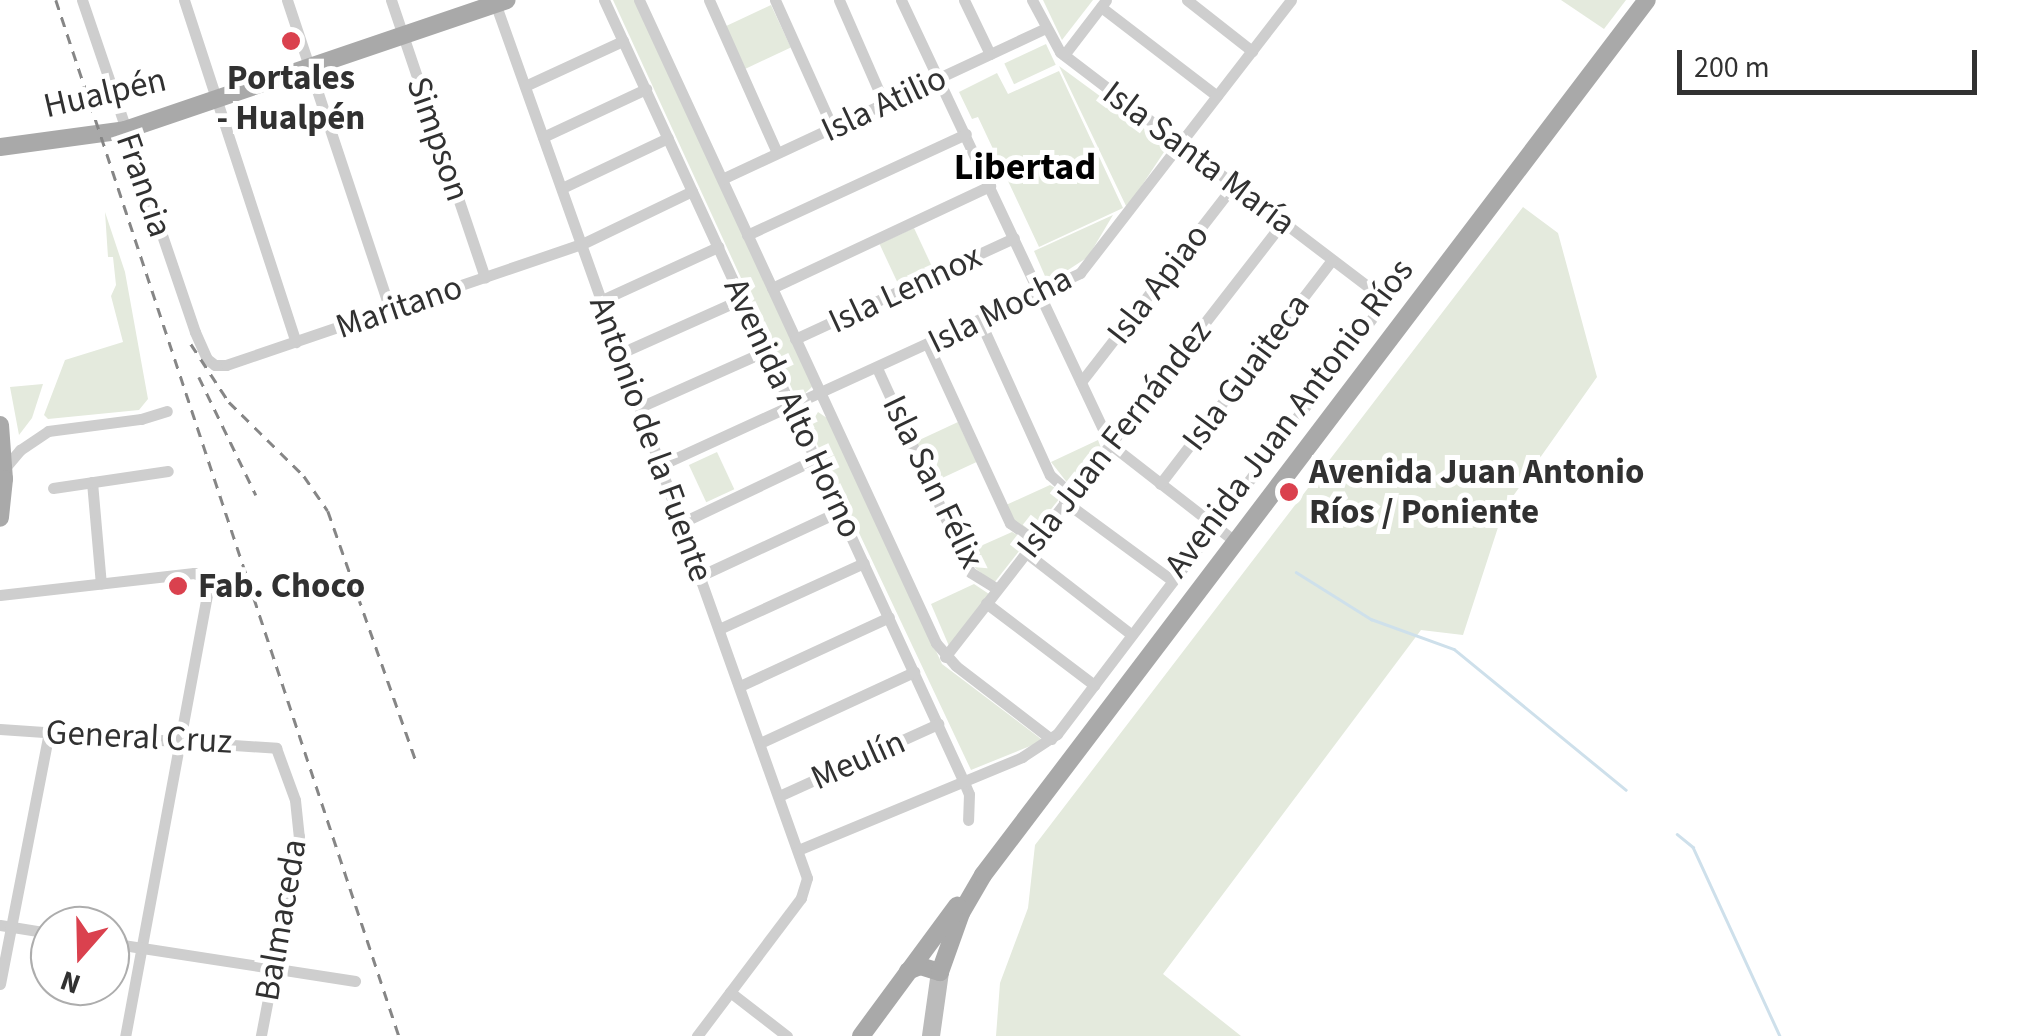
<!DOCTYPE html>
<meta charset="utf-8">
<style>
body{margin:0}
#map{position:relative;width:2032px;height:1036px;overflow:hidden;background:#fff;font-family:"Source Sans 3",sans-serif}
div>[style]{position:absolute}
.green>*{inset:0;background:#e4eadd;transform-origin:0 0}
.stream>*{height:2.5px;margin:-1.25px;padding:0 1.25px;transform-origin:1.25px;border-radius:1.25px;background:#cee0eb}
.minor>*{height:11px;margin:-5.5px;padding:0 5.5px;transform-origin:5.5px;border-radius:5.5px;background:#cecece}
.secondary>*{height:18px;margin:-9px;padding:0 9px;transform-origin:9px;border-radius:9px;background:#bbb}
.primary>*{height:18px;margin:-9px;padding:0 9px;transform-origin:9px;border-radius:9px;background:#a9a9a9}
.rail>*{height:2.5px;margin-top:-1.25px;transform-origin:0;background:repeating-linear-gradient(90deg,#868686 0 10px,transparent 0 18px)}
.dots>*{width:28px;height:28px;translate:-50% -50%;box-sizing:border-box;border:5px solid #fff;border-radius:50%}
span{translate:-50% -50%;white-space:nowrap;text-align:center;line-height:1.15;-webkit-text-stroke:10px #fff;paint-order:stroke}
.poi-label{font-size:35px;color:#313131;font-weight:700}
.left{translate:0 -50%;text-align:left}
.street-label{font-size:35px;color:#313131}
.neighbourhood-label{font-size:38px;color:#000;font-weight:700}
.north{position:absolute;left:30px;top:906px;width:100px;height:100px;box-sizing:border-box;background:#fff;border:2px solid #adadad;border-radius:50%;rotate:200deg;font-size:28px;font-weight:700;line-height:40px;text-align:center;color:#313131}
.north::after{content:'';display:block;margin:auto;width:35px;height:45px;background:#da414e;clip-path:polygon(50% 0,100% 100%,50% 72%,0 100%)}
.scale{position:absolute;left:1677px;top:50px;width:300px;height:45px;box-sizing:border-box;border:5px solid #313131;border-top:0;padding-left:12px;font-size:30px;line-height:35px;white-space:nowrap;color:#313131;-webkit-text-stroke:8px #fff;paint-order:stroke}
</style>
<div id="map">
<div class="green">
<i style="clip-path:polygon(613px 0,635px 0,813px 386px,802px 396px,793px 391px)"></i>
<i style="clip-path:polygon(1043px 0,1093px 0,1062px 40px)"></i>
<i style="clip-path:polygon(1561px 0,1626px 0,1604px 29px)"></i>
<i style="left:771px;top:5px;width:47px;height:50px;rotate:65deg"></i>
<i style="left:1046px;top:44px;width:23px;height:46px;rotate:65deg"></i>
<i style="clip-path:polygon(1059px 66px,1168px 146px,1127px 208px)"></i>
<i style="clip-path:polygon(1059px 71px,1123px 208px,1039px 247px,978px 117px,972px 119px,959px 92px,997px 73px,1008px 94px)"></i>
<i style="clip-path:polygon(1523px 207px,1558px 233px,1597px 377px,1504px 509px,1463px 635px,1421px 630px,1163px 974px,1241px 1036px,996px 1036px,1000px 983px,1028px 908px,1035px 845px)"></i>
<i style="clip-path:polygon(105px 212px,125px 272px,148px 399px,139px 410px,48px 419px,44px 415px,65px 360px,123px 342px,111px 296px,116px 285px,113px 257px,108px 257px)"></i>
<i style="clip-path:polygon(1113px 215px,1088px 257px,1048px 283px,1034px 251px)"></i>
<i style="left:914px;top:228px;width:43px;height:38px;rotate:65deg"></i>
<i style="clip-path:polygon(43px 384px,32px 418px,19px 435px,10px 387px)"></i>
<i style="clip-path:polygon(818px 412px,830px 420px,942px 664px,1041px 739px,1035px 744px,971px 770px,809px 427px)"></i>
<i style="left:958px;top:422px;width:44px;height:48px;rotate:65deg"></i>
<i style="clip-path:polygon(1098px 440px,1101px 448px,1069px 485px,1051px 462px)"></i>
<i style="left:717px;top:452px;width:41px;height:31px;rotate:65deg"></i>
<i style="clip-path:polygon(1050px 485px,1064px 493px,1032px 533px,1015px 521px,1006px 505px)"></i>
<i style="clip-path:polygon(1012px 532px,1027px 541px,994px 583px,975px 568px,967px 552px)"></i>
<i style="clip-path:polygon(974px 584px,989px 594px,949px 646px,931px 604px)"></i>
</div>
<div class="stream">
<i style="left:1296px;top:572px;width:89px;rotate:32.1deg"></i>
<i style="left:1371px;top:619px;width:88px;rotate:19.9deg"></i>
<i style="left:1454px;top:649px;width:222px;rotate:39.3deg"></i>
<i style="left:1677px;top:834px;width:21px;rotate:39deg"></i>
<i style="left:1693px;top:847px;width:208px;rotate:65.3deg"></i>
</div>
<div class="minor">
<i style="left:82px;top:0;width:351px;rotate:71.2deg"></i>
<i style="left:195px;top:332px;width:30px;rotate:66deg"></i>
<i style="left:207px;top:359px;width:10px;rotate:37deg"></i>
<i style="left:215px;top:365px;width:11px"></i>
<i style="left:226px;top:365px;width:376px;rotate:-18.8deg"></i>
<i style="left:582px;top:244px;width:122px;rotate:-25.7deg"></i>
<i style="left:184px;top:0;width:360px;rotate:71.9deg"></i>
<i style="left:287px;top:0;width:327px;rotate:71.6deg"></i>
<i style="left:391px;top:0;width:293px;rotate:71.3deg"></i>
<i style="left:494px;top:0;width:932px;rotate:70.38deg"></i>
<i style="left:807px;top:878px;width:21px;rotate:107deg"></i>
<i style="left:801px;top:898px;width:173px;rotate:127deg"></i>
<i style="left:604px;top:0;width:859px;rotate:65.29deg"></i>
<i style="left:963px;top:780px;width:15px;rotate:67deg"></i>
<i style="left:969px;top:794px;width:26px;rotate:92deg"></i>
<i style="left:639px;top:0;width:708px;rotate:65.21deg"></i>
<i style="left:936px;top:643px;width:30px;rotate:49deg"></i>
<i style="left:956px;top:666px;width:120px;rotate:37.5deg"></i>
<i style="left:709px;top:0;width:167px;rotate:66deg"></i>
<i style="left:775px;top:0;width:139px;rotate:65.8deg"></i>
<i style="left:839px;top:0;width:112px;rotate:66.4deg"></i>
<i style="left:901px;top:0;width:491px;rotate:64.8deg"></i>
<i style="left:1110px;top:444px;width:160px;rotate:37.9deg"></i>
<i style="left:964px;top:0;width:60px;rotate:64.3deg"></i>
<i style="left:1032px;top:0;width:59px;rotate:61.7deg"></i>
<i style="left:1060px;top:52px;width:410px;rotate:37.3deg"></i>
<i style="left:1187px;top:0;width:83px;rotate:38.1deg"></i>
<i style="left:1101px;top:7px;width:146px;rotate:37.5deg"></i>
<i style="left:1064px;top:55px;width:69px;rotate:-52.6deg"></i>
<i style="left:525px;top:86px;width:108px;rotate:-24.7deg"></i>
<i style="left:543px;top:137px;width:114px;rotate:-25deg"></i>
<i style="left:722px;top:179px;width:357px;rotate:-25deg"></i>
<i style="left:562px;top:188px;width:117px;rotate:-25.3deg"></i>
<i style="left:747px;top:235px;width:241px;rotate:-24.8deg"></i>
<i style="left:772px;top:288px;width:241px;rotate:-25.1deg"></i>
<i style="left:602px;top:300px;width:128px;rotate:-24.6deg"></i>
<i style="left:980px;top:321px;width:169px;rotate:65.6deg"></i>
<i style="left:1050px;top:475px;width:27px;rotate:42deg"></i>
<i style="left:795px;top:339px;width:241px;rotate:-24.8deg"></i>
<i style="left:928px;top:345px;width:196px;rotate:65.3deg"></i>
<i style="left:1010px;top:523px;width:29px;rotate:35deg"></i>
<i style="left:621px;top:353px;width:133px;rotate:-24.1deg"></i>
<i style="left:877px;top:368px;width:224px;rotate:65.5deg"></i>
<i style="left:970px;top:572px;width:32px;rotate:32deg"></i>
<i style="left:1081px;top:382px;width:249px;rotate:-52.2deg"></i>
<i style="left:640px;top:407px;width:138px;rotate:-24deg"></i>
<i style="left:661px;top:465px;width:461px;rotate:-24.6deg"></i>
<i style="left:1080px;top:273px;width:345px;rotate:-52.3deg"></i>
<i style="left:4px;top:469px;width:25px;rotate:-50deg"></i>
<i style="left:20px;top:450px;width:34px;rotate:-34deg"></i>
<i style="left:48px;top:431px;width:94px;rotate:-7.4deg"></i>
<i style="left:141px;top:419px;width:27px;rotate:-17deg"></i>
<i style="left:92px;top:482px;width:102px;rotate:85deg"></i>
<i style="left:1160px;top:484px;width:282px;rotate:-52.5deg"></i>
<i style="left:53px;top:488px;width:116px;rotate:-8.4deg"></i>
<i style="left:1064px;top:501px;width:135px;rotate:36.3deg"></i>
<i style="left:681px;top:523px;width:149px;rotate:-25.4deg"></i>
<i style="left:1025px;top:552px;width:135px;rotate:37.8deg"></i>
<i style="left:700px;top:576px;width:154px;rotate:-24.9deg"></i>
<i style="left:0;top:595px;width:195px;rotate:-6.5deg"></i>
<i style="left:194px;top:573px;width:12px;rotate:20deg"></i>
<i style="left:205px;top:577px;width:8px;rotate:60deg"></i>
<i style="left:209px;top:584px;width:460px;rotate:100.5deg"></i>
<i style="left:986px;top:603px;width:136px;rotate:37.2deg"></i>
<i style="left:719px;top:629px;width:159px;rotate:-24.5deg"></i>
<i style="left:945px;top:657px;width:551px;rotate:-52.15deg"></i>
<i style="left:740px;top:686px;width:164px;rotate:-24.8deg"></i>
<i style="left:0;top:729px;width:277px;rotate:3.9deg"></i>
<i style="left:276px;top:748px;width:55px;rotate:69.9deg"></i>
<i style="left:295px;top:800px;width:36px;rotate:84deg"></i>
<i style="left:299px;top:836px;width:204px;rotate:100.8deg"></i>
<i style="left:760px;top:743px;width:170px;rotate:-24.8deg"></i>
<i style="left:779px;top:796px;width:175px;rotate:-24.4deg"></i>
<i style="left:798px;top:850px;width:243px;rotate:-22.5deg"></i>
<i style="left:1022px;top:757px;width:42px;rotate:-33.3deg"></i>
<i style="left:1057px;top:734px;width:580px;rotate:-52.85deg"></i>
<i style="left:0;top:925px;width:51px;rotate:9.1deg"></i>
<i style="left:110px;top:943px;width:248px;rotate:8.8deg"></i>
<i style="left:0;top:984px;width:257px;rotate:-79deg"></i>
<i style="left:730px;top:992px;width:72px;rotate:37.7deg"></i>
</div>
<div class="secondary">
<i style="left:931px;top:1036px;width:65px;rotate:-82deg"></i>
</div>
<div class="primary">
<i style="left:0;top:147px;width:126px;rotate:-7.7deg"></i>
<i style="left:125px;top:130px;width:403px;rotate:-18.8deg"></i>
<i style="left:0;top:425px;width:54px;rotate:85.8deg"></i>
<i style="left:4px;top:479px;width:39px;rotate:96deg"></i>
<i style="left:908px;top:971px;width:13px;rotate:-23deg"></i>
<i style="left:920px;top:966px;width:21px;rotate:17deg"></i>
<i style="left:940px;top:972px;width:63px;rotate:-70.4deg"></i>
<i style="left:961px;top:913px;width:44px;rotate:-59.9deg"></i>
<i style="left:983px;top:875px;width:1098px;rotate:-52.81deg"></i>
<i style="left:861px;top:1036px;width:162px;rotate:-53.6deg"></i>
</div>
<div class="rail">
<i style="left:56px;top:0;width:1091px;rotate:71.68deg"></i>
<i style="left:191px;top:344px;width:69px;rotate:56.8deg"></i>
<i style="left:229px;top:402px;width:105px;rotate:44.6deg"></i>
<i style="left:304px;top:476px;width:42px;rotate:55.6deg"></i>
<i style="left:328px;top:511px;width:268px;rotate:70.6deg"></i>
<i style="left:199px;top:377px;width:131px;rotate:64.2deg"></i>
</div>
<div class="dots">
<i style="left:291px;top:41px;background:#da414e"></i>
<i style="left:1289px;top:492px;background:#da414e"></i>
<i style="left:178px;top:586px;background:#da414e"></i>
</div>
<div class="poi-label">
<span style="left:291px;top:98px">Portales<br>- Hualpén</span>
<span class="left" style="left:1309px;top:492px">Avenida Juan Antonio<br>Ríos / Poniente</span>
<span class="left" style="left:198px;top:586px">Fab. Choco</span>
</div>
<div class="street-label">
<span style="left:105px;top:93px;rotate:-13deg">Hualpén</span>
<span style="left:884px;top:104px;rotate:-25deg">Isla Atilio</span>
<span style="left:438px;top:139px;rotate:71deg">Simpson</span>
<span style="left:1199px;top:158px;rotate:37deg">Isla Santa María</span>
<span style="left:144px;top:185px;rotate:71deg">Francia</span>
<span style="left:1158px;top:284px;rotate:-52deg">Isla Apiao</span>
<span style="left:905px;top:289px;rotate:-25deg">Isla Lennox</span>
<span style="left:399px;top:307px;rotate:-19deg">Maritano</span>
<span style="left:1000px;top:310px;rotate:-26deg">Isla Mocha</span>
<span style="left:1246px;top:372px;rotate:-53deg">Isla Guaiteca</span>
<span style="left:793px;top:408px;rotate:65deg">Avenida Alto Horno</span>
<span style="left:1289px;top:418px;rotate:-53deg">Avenida Juan Antonio Ríos</span>
<span style="left:651px;top:439px;rotate:70deg">Antonio de la Fuente</span>
<span style="left:1114px;top:439px;rotate:-52deg">Isla Juan Fernández</span>
<span style="left:933px;top:482px;rotate:64deg">Isla San Félix</span>
<span style="left:139px;top:737px;rotate:3deg">General Cruz</span>
<span style="left:858px;top:760px;rotate:-24deg">Meulín</span>
<span style="left:281px;top:920px;rotate:-80deg">Balmaceda</span>
</div>
<div class="neighbourhood-label">
<span style="left:1025px;top:168px">Libertad</span>
</div>
<div class="north">N</div>
<div class="scale">200 m</div>
</div>
